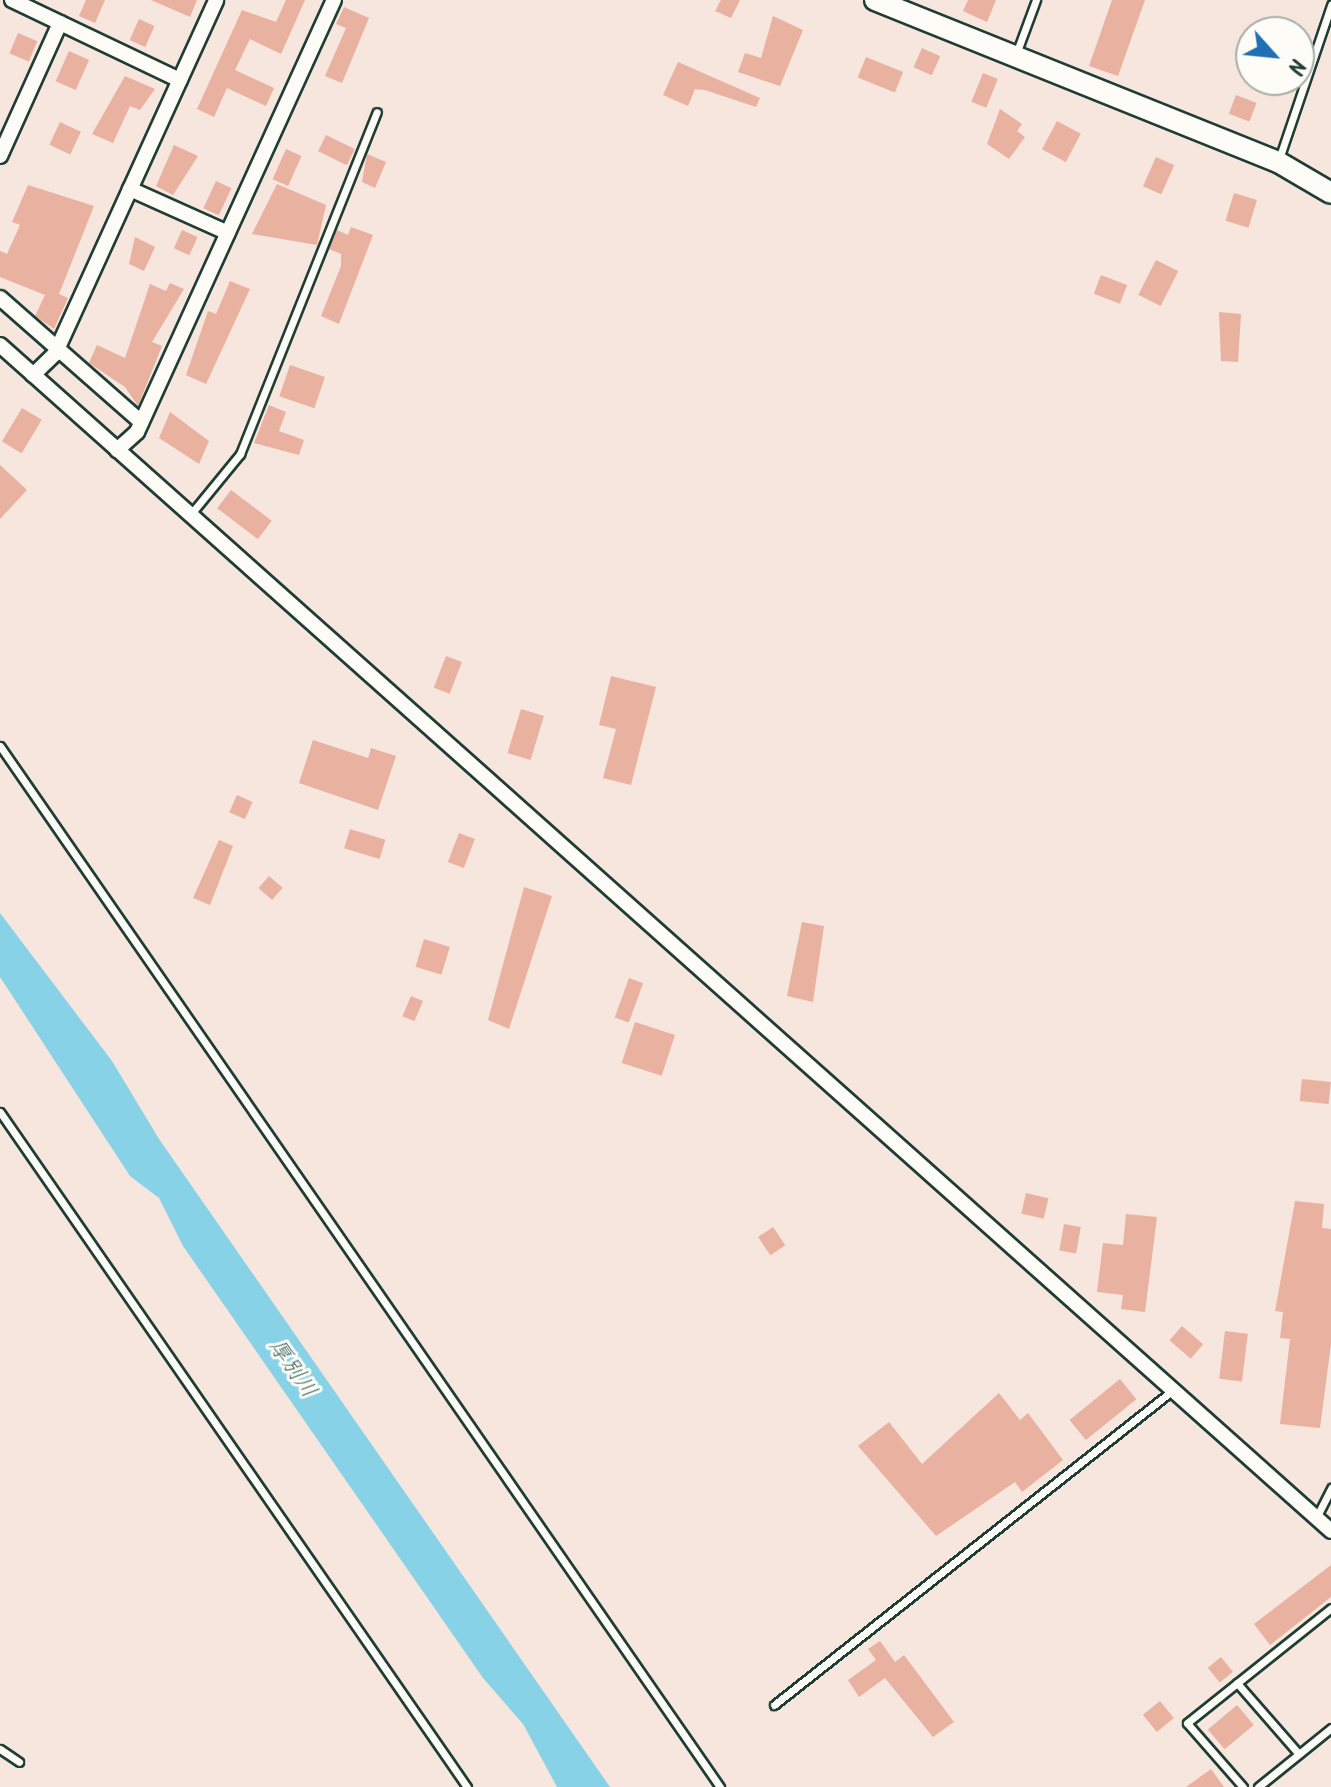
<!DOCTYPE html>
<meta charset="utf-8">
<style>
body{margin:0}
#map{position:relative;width:1331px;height:1787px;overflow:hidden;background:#f7e6dd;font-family:Kalam,"Klee One",sans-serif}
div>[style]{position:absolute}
.water>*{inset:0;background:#87d2e7}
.building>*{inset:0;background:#e9b19f;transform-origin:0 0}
.roads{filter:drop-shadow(2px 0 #1f3d34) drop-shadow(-2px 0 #1f3d34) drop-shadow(0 2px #1f3d34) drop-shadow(0 -2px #1f3d34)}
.lane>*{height:7px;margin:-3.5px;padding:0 3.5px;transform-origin:3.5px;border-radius:3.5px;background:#fdfcf7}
.street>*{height:14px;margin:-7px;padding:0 7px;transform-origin:7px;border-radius:7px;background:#fdfcf7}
.secondary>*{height:20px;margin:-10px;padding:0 10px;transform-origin:10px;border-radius:10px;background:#fdfcf7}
span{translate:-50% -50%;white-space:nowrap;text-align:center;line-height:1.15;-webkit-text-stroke:6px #fdfcf7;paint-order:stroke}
.water-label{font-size:22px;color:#396261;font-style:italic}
.north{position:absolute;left:1235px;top:16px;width:80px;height:80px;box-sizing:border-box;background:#fdfcf7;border:2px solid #a4b0a9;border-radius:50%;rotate:117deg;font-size:22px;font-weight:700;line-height:32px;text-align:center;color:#1f3d34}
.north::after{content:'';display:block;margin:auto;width:28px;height:36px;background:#1f6fb2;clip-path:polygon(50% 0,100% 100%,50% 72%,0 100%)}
</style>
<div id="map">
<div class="water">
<i style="clip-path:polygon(0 913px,112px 1061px,159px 1139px,610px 1787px,557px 1787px,523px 1724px,483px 1678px,183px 1246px,159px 1198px,130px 1176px,0 977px)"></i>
</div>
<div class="building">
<i style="clip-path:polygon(86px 0,105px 0,95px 23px,79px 16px)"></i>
<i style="clip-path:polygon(151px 0,197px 0,190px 17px)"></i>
<i style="clip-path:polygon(286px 0,305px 0,281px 54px,250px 39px,235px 70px,274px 88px,266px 106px,227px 88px,214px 117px,197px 109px,242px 10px,276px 22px)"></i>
<i style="clip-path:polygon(721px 0,740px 0,731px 18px,715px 11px)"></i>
<i style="clip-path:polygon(968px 0,996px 0,987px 22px,963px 11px)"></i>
<i style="clip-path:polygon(1112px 0,1145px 0,1118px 76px,1089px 66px)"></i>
<i style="clip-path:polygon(344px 7px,369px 18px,342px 83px,325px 76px,346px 28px,336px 24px)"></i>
<i style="clip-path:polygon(773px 16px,803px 30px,780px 86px,738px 72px,745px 53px,761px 58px)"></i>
<i style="left:139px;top:19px;width:17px;height:23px;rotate:24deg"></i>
<i style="left:18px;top:33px;width:21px;height:22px;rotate:23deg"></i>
<i style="left:922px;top:48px;width:20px;height:21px;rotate:24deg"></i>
<i style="left:69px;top:51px;width:22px;height:33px;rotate:24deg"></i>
<i style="left:866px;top:57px;width:40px;height:22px;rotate:22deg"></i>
<i style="clip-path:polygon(678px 62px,760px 98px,756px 107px,705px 90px,695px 89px,688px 106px,663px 95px)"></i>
<i style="left:983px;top:73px;width:16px;height:31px;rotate:22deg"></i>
<i style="clip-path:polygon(125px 76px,155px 89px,140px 110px,130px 106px,113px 143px,92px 134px)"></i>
<i style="left:1236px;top:95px;width:22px;height:20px;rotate:21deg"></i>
<i style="clip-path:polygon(1000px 109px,1022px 124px,1017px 131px,1025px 137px,1009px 159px,987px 144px)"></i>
<i style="left:1057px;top:121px;width:27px;height:32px;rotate:28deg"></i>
<i style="left:60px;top:122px;width:23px;height:25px;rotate:25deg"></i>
<i style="left:326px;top:135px;width:32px;height:18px;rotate:26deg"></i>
<i style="clip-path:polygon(174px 145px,198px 156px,173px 195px,156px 186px)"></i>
<i style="left:286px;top:149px;width:17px;height:33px;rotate:24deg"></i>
<i style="clip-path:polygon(367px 154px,386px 162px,375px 188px,362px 182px)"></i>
<i style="left:1156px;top:157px;width:20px;height:32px;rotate:24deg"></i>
<i style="left:216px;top:181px;width:17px;height:30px;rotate:25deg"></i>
<i style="clip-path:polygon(277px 184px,326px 205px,317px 245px,252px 234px)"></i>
<i style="clip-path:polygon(28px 185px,94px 206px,59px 294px,68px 298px,54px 329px,35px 316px,45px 295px,0 277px,0 251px,7px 254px,20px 225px,12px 222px)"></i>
<i style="left:1234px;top:193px;width:24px;height:29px;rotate:17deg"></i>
<i style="clip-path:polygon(351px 227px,373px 235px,339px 324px,321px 316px,341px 266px,341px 254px,329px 249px,337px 230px,348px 235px)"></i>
<i style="left:182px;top:230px;width:17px;height:20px;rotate:24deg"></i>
<i style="clip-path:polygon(135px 237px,155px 247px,144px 271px,129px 264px)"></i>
<i style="left:1156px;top:260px;width:25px;height:39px;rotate:27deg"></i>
<i style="left:1101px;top:275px;width:28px;height:20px;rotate:21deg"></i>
<i style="clip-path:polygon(230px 281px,250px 289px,206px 384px,186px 375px,208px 311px,216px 314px)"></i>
<i style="clip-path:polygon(170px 283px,184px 289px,152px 342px,162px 346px,138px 406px,125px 387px,89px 363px,97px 345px,125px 358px,150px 284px,166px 291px)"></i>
<i style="clip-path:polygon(1219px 312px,1241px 314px,1238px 362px,1221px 361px)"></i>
<i style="left:290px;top:365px;width:37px;height:33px;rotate:19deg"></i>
<i style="clip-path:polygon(269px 405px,286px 412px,279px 431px,304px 440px,299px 455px,254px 443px)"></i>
<i style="left:22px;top:408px;width:23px;height:39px;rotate:31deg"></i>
<i style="clip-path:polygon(170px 412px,209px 441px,199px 464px,159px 438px)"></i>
<i style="clip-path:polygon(0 465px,27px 490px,0 519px)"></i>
<i style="left:231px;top:490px;width:51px;height:23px;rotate:37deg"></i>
<i style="left:446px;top:656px;width:17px;height:34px;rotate:21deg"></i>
<i style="clip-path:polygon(611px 676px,656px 687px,631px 785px,603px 778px,616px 729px,599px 725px)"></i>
<i style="left:521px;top:709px;width:24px;height:46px;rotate:17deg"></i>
<i style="clip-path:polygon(313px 740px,368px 758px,371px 748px,396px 756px,378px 810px,299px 783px)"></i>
<i style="left:237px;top:795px;width:17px;height:19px;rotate:24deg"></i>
<i style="left:350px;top:829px;width:37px;height:20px;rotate:17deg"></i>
<i style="left:459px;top:833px;width:17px;height:31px;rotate:21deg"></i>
<i style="clip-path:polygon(219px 840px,233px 846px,210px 905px,193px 898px)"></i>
<i style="left:269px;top:876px;width:18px;height:16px;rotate:41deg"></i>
<i style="clip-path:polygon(524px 887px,552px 896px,509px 1029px,488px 1020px)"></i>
<i style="clip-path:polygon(802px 922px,824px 926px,813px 1002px,787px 996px)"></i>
<i style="left:424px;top:939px;width:27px;height:29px;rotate:17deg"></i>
<i style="left:629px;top:978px;width:15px;height:42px;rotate:20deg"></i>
<i style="left:411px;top:996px;width:13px;height:22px;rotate:23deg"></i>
<i style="left:635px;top:1022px;width:42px;height:43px;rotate:18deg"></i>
<i style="left:1302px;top:1079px;width:29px;height:22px;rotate:6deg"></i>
<i style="left:1026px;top:1193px;width:23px;height:21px;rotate:13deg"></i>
<i style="clip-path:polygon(1295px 1201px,1324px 1204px,1322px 1228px,1331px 1229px,1331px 1344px,1320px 1428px,1280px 1424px,1290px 1339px,1280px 1338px,1283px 1312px,1275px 1311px)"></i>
<i style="clip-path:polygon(1126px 1214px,1157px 1217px,1145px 1312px,1121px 1309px,1123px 1295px,1097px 1292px,1103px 1243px,1123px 1245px)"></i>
<i style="left:1064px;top:1224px;width:17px;height:27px;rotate:10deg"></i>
<i style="left:773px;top:1227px;width:22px;height:18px;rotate:56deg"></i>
<i style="left:1182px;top:1326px;width:28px;height:19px;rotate:41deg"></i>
<i style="left:1225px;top:1331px;width:23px;height:48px;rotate:7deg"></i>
<i style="left:1120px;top:1379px;width:26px;height:65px;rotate:51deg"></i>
<i style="clip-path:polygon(999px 1393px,1020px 1420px,1028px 1413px,1063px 1460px,1022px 1492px,1015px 1482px,936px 1536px,858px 1446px,889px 1422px,922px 1464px)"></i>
<i style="clip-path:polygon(1331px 1565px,1331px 1597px,1270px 1645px,1254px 1624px)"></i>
<i style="clip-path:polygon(880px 1641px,895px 1662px,904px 1655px,954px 1722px,933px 1737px,885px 1678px,859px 1697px,848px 1680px,876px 1660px,868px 1649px)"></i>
<i style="left:1221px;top:1657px;width:19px;height:17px;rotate:51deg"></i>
<i style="left:1160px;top:1701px;width:22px;height:22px;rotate:51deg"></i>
<i style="left:1237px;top:1705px;width:26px;height:38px;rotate:50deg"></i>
<i style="clip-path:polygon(1211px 1769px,1224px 1787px,1186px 1787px)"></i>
</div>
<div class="roads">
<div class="lane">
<i style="left:1016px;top:54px;width:58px;rotate:-69.7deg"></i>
<i style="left:1279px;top:159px;width:163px;rotate:-71.3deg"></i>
<i style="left:190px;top:515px;width:79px;rotate:-50.7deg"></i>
<i style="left:240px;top:454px;width:368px;rotate:-68.2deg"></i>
<i style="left:0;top:746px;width:1266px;rotate:55.33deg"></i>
<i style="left:0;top:1112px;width:821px;rotate:55.32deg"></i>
<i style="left:1316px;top:1518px;width:34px;rotate:-63deg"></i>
<i style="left:1237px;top:1683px;width:94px;rotate:48.9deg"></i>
<i style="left:774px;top:1705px;width:508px;rotate:-38.29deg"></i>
<i style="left:0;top:1749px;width:23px;rotate:34deg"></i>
<i style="left:1243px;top:1787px;width:85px;rotate:-131.2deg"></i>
<i style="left:1187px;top:1723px;width:184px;rotate:-38.6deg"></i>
<i style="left:1258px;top:1787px;width:94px;rotate:-38.9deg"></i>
</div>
<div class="street">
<i style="left:12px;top:0;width:186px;rotate:25.5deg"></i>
<i style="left:0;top:156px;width:146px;rotate:-65.7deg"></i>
<i style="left:130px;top:189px;width:107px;rotate:24.2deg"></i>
<i style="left:0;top:298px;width:188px;rotate:41.3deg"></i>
<i style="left:0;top:345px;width:1783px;rotate:41.7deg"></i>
<i style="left:33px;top:375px;width:30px;rotate:-44deg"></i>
<i style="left:55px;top:354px;width:389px;rotate:-65.5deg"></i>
<i style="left:117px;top:450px;width:27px;rotate:-42deg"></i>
<i style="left:137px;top:432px;width:475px;rotate:-65.5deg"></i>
</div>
<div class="secondary">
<i style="left:875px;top:0;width:434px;rotate:21.9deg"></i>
<i style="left:1278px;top:162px;width:61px;rotate:30.3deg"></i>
</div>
</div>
<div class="water-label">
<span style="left:292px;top:1369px;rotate:55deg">厚別川</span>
</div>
<div class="north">N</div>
</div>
